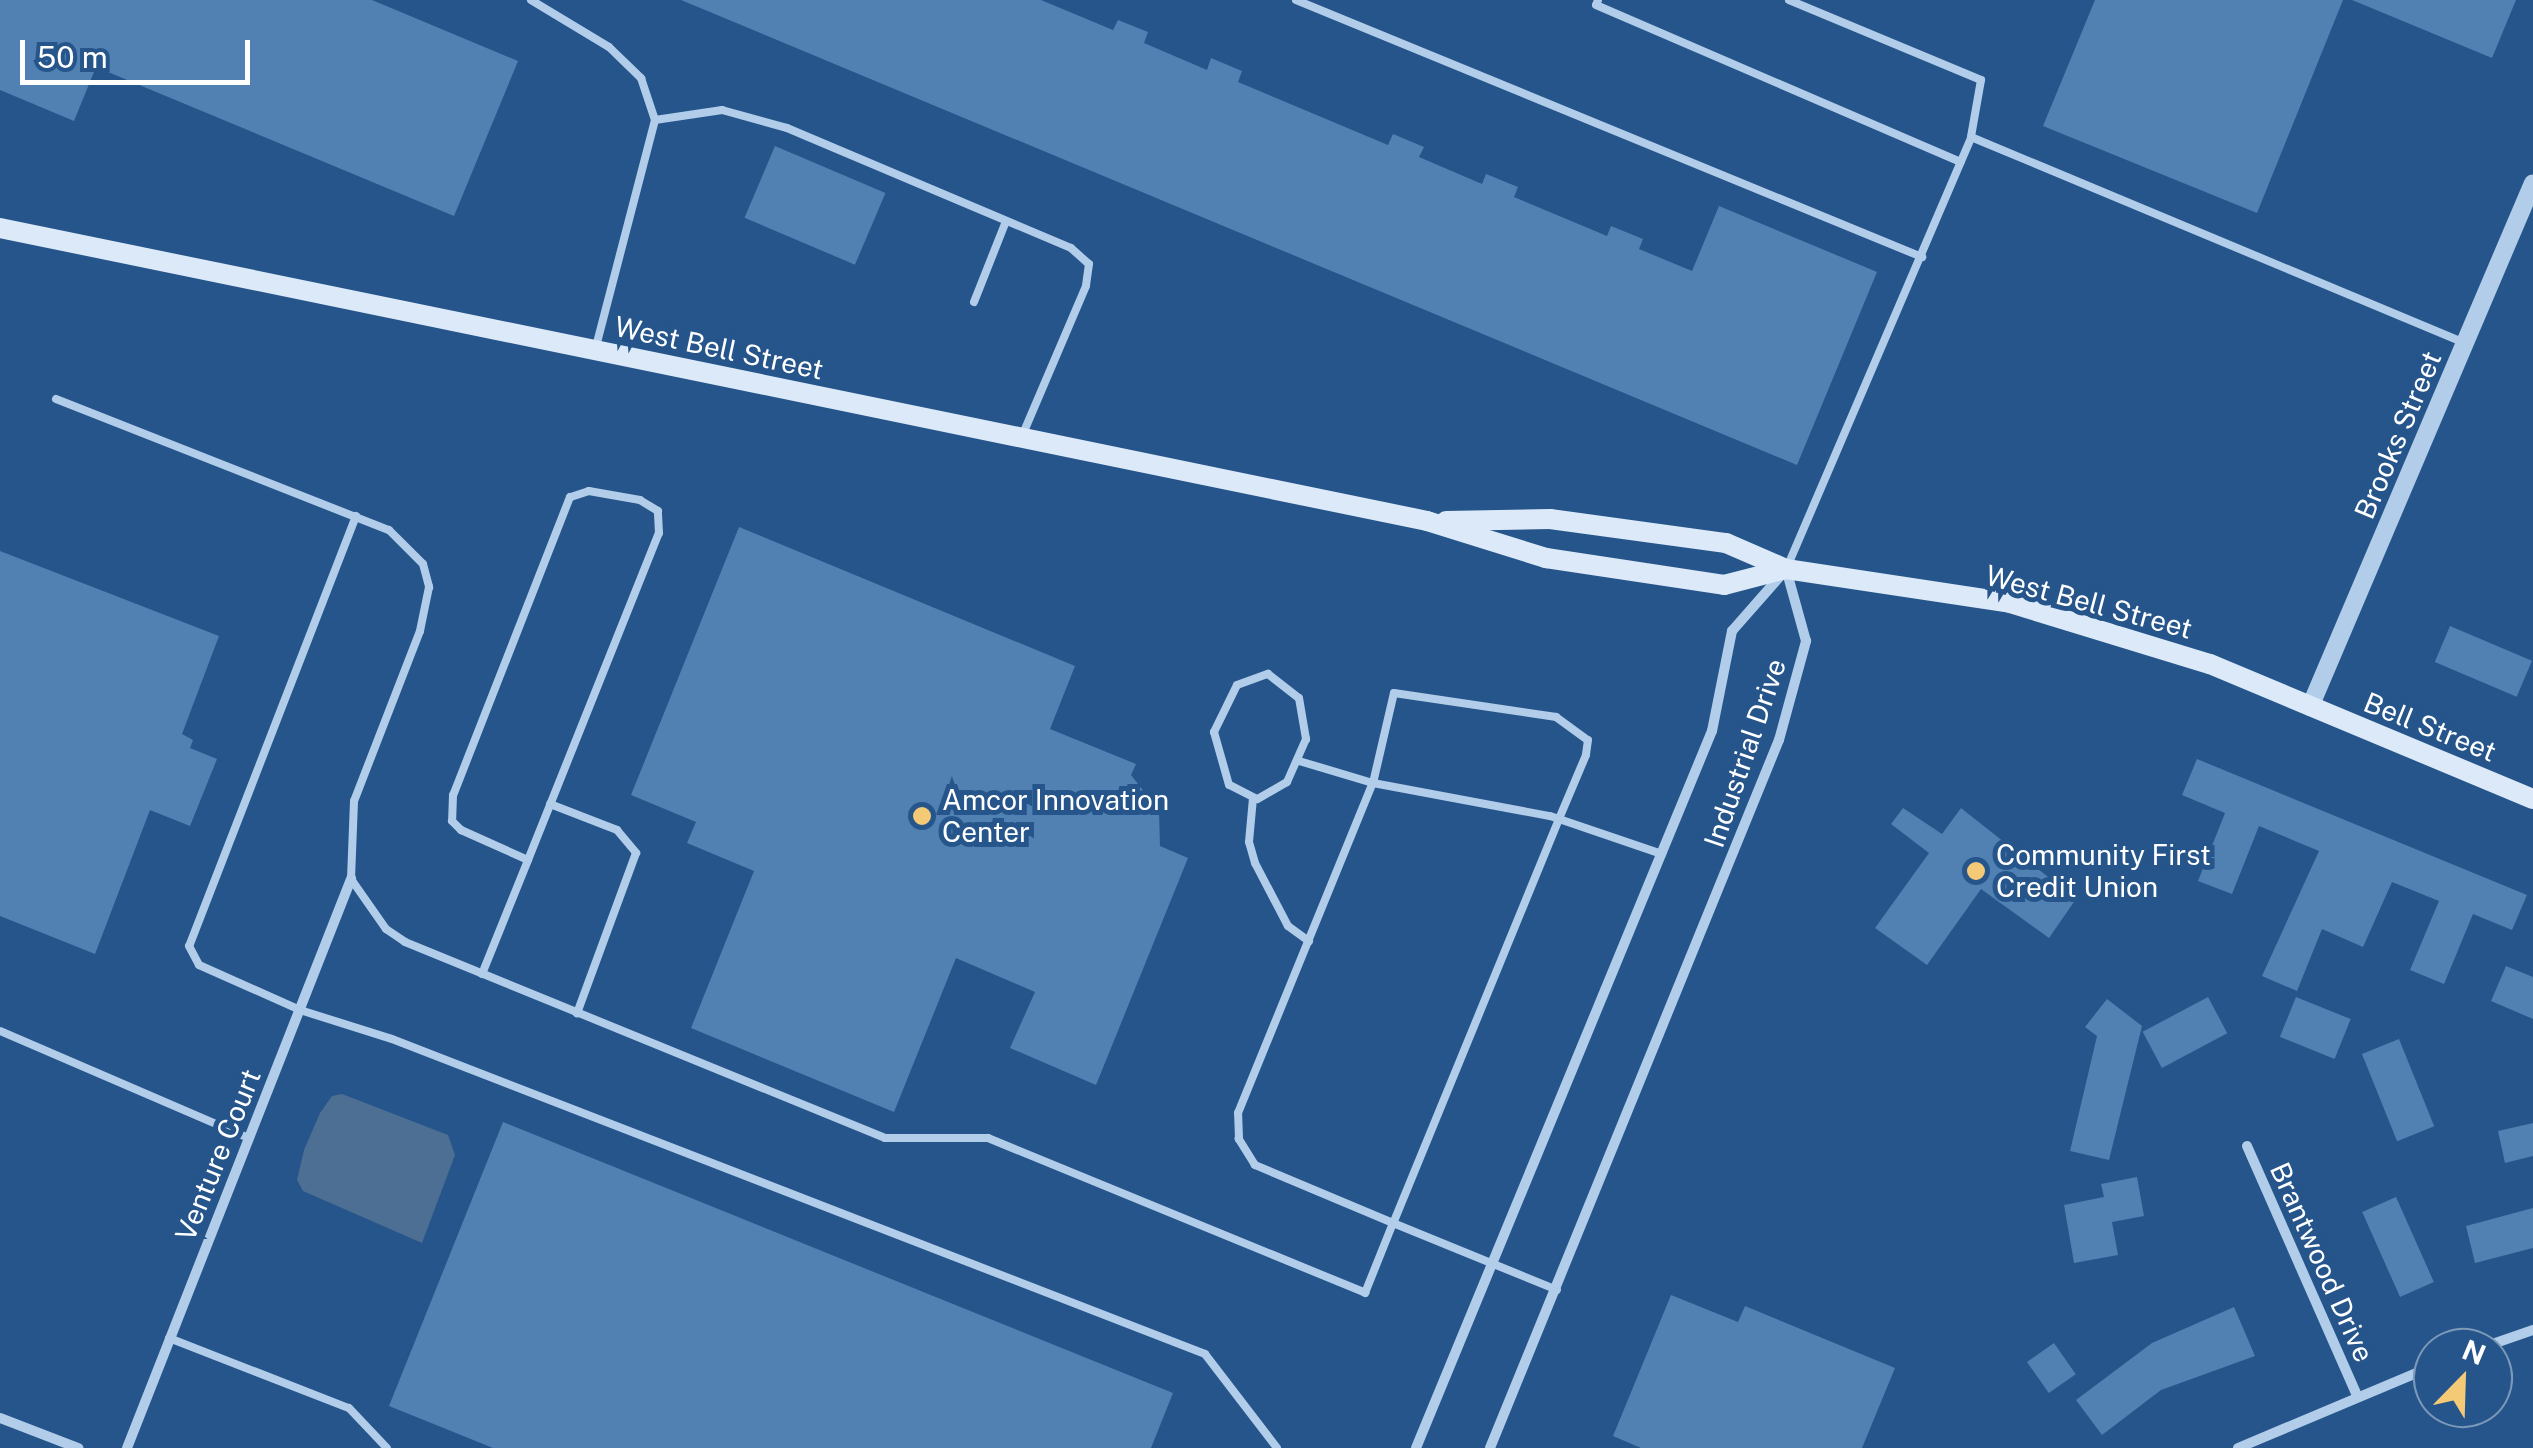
<!DOCTYPE html>
<style>
body{margin:0}
#map{position:relative;width:2533px;height:1448px;overflow:hidden;background:#25558a;font-family:"Public Sans",sans-serif}
div>[style]{position:absolute}
.water>*{inset:0;background:#4d6f94}
.building>*{inset:0;background:#5181b2;transform-origin:0 0}
.service>*{height:8px;margin:-4px;padding:0 4px;transform-origin:4px;border-radius:4px;background:#b2cdea}
.minor>*{height:10px;margin:-5px;padding:0 5px;transform-origin:5px;border-radius:5px;background:#b2cdea}
.tertiary>*{height:18px;margin:-9px;padding:0 9px;transform-origin:9px;border-radius:9px;background:#b2cdea}
.secondary>*{height:20px;margin:-10px;padding:0 10px;transform-origin:10px;border-radius:10px;background:#dce9f8}
.dots>*{width:28px;height:28px;translate:-50% -50%;box-sizing:border-box;border:5px solid #25558a;border-radius:50%}
span{translate:-50% -50%;white-space:nowrap;text-align:center;line-height:1.15;-webkit-text-stroke:10px #25558a;paint-order:stroke}
.street-label{font-size:28px;color:#fff}
.poi-label{font-size:28px;color:#fff}
.left{translate:0 -50%;text-align:left}
.north{position:absolute;left:2413px;top:1328px;width:100px;height:100px;box-sizing:border-box;background:#25558a;border:2px solid #7c99b9;border-radius:50%;rotate:23deg;font-size:28px;font-weight:700;line-height:40px;text-align:center;color:#fff}
.north::after{content:'';display:block;margin:auto;width:35px;height:45px;background:#f4ca76;clip-path:polygon(50% 0,100% 100%,50% 72%,0 100%)}
.scale{position:absolute;left:20px;top:40px;width:230px;height:45px;box-sizing:border-box;border:5px solid #fff;border-top:0;padding-left:12px;font-size:30px;line-height:35px;white-space:nowrap;color:#fff;-webkit-text-stroke:8px #25558a;paint-order:stroke}
</style>
<div id="map">
<div class="water">
<i style="clip-path:polygon(342px 1094px,448px 1135px,455px 1155px,422px 1243px,303px 1191px,297px 1180px,304px 1150px,320px 1113px,332px 1096px)"></i>
</div>
<div class="building">
<i style="clip-path:polygon(0 0,372px 0,518px 61px,454px 216px,96px 67px,74px 121px,0 90px)"></i>
<i style="clip-path:polygon(681px 0,1041px 0,1113px 30px,1118px 20px,1148px 32px,1144px 43px,1207px 70px,1211px 58px,1242px 71px,1238px 82px,1388px 145px,1393px 134px,1424px 147px,1419px 157px,1482px 184px,1486px 174px,1518px 187px,1514px 197px,1607px 236px,1611px 226px,1643px 239px,1639px 249px,1692px 271px,1719px 206px,1877px 272px,1797px 465px)"></i>
<i style="clip-path:polygon(2095px 0,2343px 0,2257px 213px,2043px 126px)"></i>
<i style="clip-path:polygon(2352px 0,2516px 0,2492px 58px)"></i>
<i style="left:775px;top:146px;width:120px;height:78px;rotate:23deg"></i>
<i style="clip-path:polygon(739px 527px,1075px 666px,1050px 729px,1136px 764px,1131px 775px,1159px 811px,1160px 846px,1188px 858px,1096px 1085px,1010px 1048px,1035px 992px,956px 958px,894px 1112px,691px 1028px,754px 871px,687px 843px,696px 822px,631px 795px)"></i>
<i style="clip-path:polygon(0 551px,219px 636px,182px 734px,193px 740px,190px 748px,217px 759px,190px 826px,150px 810px,95px 954px,0 916px)"></i>
<i style="left:2450px;top:626px;width:89px;height:39px;rotate:23deg"></i>
<i style="clip-path:polygon(2197px 759px,2527px 895px,2512px 930px,2473px 914px,2444px 984px,2410px 970px,2439px 901px,2392px 882px,2363px 947px,2322px 929px,2297px 991px,2262px 976px,2319px 851px,2259px 826px,2232px 894px,2198px 881px,2225px 813px,2182px 795px)"></i>
<i style="clip-path:polygon(1903px 808px,1942px 834px,1961px 808px,2076px 899px,2049px 938px,1981px 889px,1927px 965px,1875px 928px,1929px 853px,1891px 824px)"></i>
<i style="clip-path:polygon(2506px 966px,2533px 977px,2533px 1019px,2491px 1001px)"></i>
<i style="left:2208px;top:997px;width:41px;height:74px;rotate:62deg"></i>
<i style="left:2296px;top:997px;width:59px;height:43px;rotate:22deg"></i>
<i style="clip-path:polygon(2107px 999px,2142px 1026px,2109px 1160px,2070px 1151px,2097px 1036px,2085px 1027px)"></i>
<i style="left:2399px;top:1039px;width:94px;height:40px;rotate:68deg"></i>
<i style="clip-path:polygon(503px 1122px,1173px 1393px,1151px 1448px,493px 1448px,389px 1406px)"></i>
<i style="clip-path:polygon(2533px 1123px,2533px 1156px,2505px 1163px,2498px 1131px)"></i>
<i style="clip-path:polygon(2137px 1177px,2144px 1216px,2112px 1222px,2118px 1255px,2074px 1263px,2064px 1205px,2104px 1197px,2101px 1184px)"></i>
<i style="left:2396px;top:1197px;width:93px;height:37px;rotate:66deg"></i>
<i style="clip-path:polygon(2533px 1208px,2533px 1248px,2475px 1263px,2466px 1226px)"></i>
<i style="clip-path:polygon(1671px 1295px,1738px 1322px,1745px 1306px,1895px 1368px,1862px 1448px,1641px 1448px,1613px 1436px)"></i>
<i style="clip-path:polygon(2234px 1307px,2255px 1356px,2161px 1390px,2102px 1435px,2076px 1400px,2152px 1343px)"></i>
<i style="left:2054px;top:1343px;width:38px;height:33px;rotate:55deg"></i>
</div>
<div class="service">
<i style="left:531px;top:0;width:91px;rotate:31.1deg"></i>
<i style="left:609px;top:47px;width:45px;rotate:44.1deg"></i>
<i style="left:641px;top:78px;width:44px;rotate:71.6deg"></i>
<i style="left:655px;top:120px;width:238px;rotate:104.6deg"></i>
<i style="left:1296px;top:0;width:677px;rotate:22.32deg"></i>
<i style="left:1598px;top:0;width:5px;rotate:112deg"></i>
<i style="left:1596px;top:5px;width:397px;rotate:23.3deg"></i>
<i style="left:1789px;top:0;width:208px;rotate:22.6deg"></i>
<i style="left:1981px;top:80px;width:58px;rotate:100deg"></i>
<i style="left:655px;top:120px;width:68px;rotate:-8.5deg"></i>
<i style="left:722px;top:110px;width:67px;rotate:15.5deg"></i>
<i style="left:787px;top:128px;width:308px;rotate:22.9deg"></i>
<i style="left:1071px;top:248px;width:24px;rotate:42deg"></i>
<i style="left:1089px;top:264px;width:22px;rotate:98deg"></i>
<i style="left:1086px;top:286px;width:161px;rotate:113.1deg"></i>
<i style="left:974px;top:302px;width:87px;rotate:-68.4deg"></i>
<i style="left:56px;top:399px;width:358px;rotate:21.5deg"></i>
<i style="left:389px;top:530px;width:48px;rotate:45deg"></i>
<i style="left:423px;top:564px;width:24px;rotate:75deg"></i>
<i style="left:429px;top:587px;width:45px;rotate:101.6deg"></i>
<i style="left:420px;top:631px;width:182px;rotate:111.2deg"></i>
<i style="left:354px;top:801px;width:78px;rotate:92.2deg"></i>
<i style="left:351px;top:879px;width:61px;rotate:55deg"></i>
<i style="left:386px;top:929px;width:23px;rotate:34deg"></i>
<i style="left:405px;top:942px;width:518px;rotate:22.21deg"></i>
<i style="left:885px;top:1138px;width:103px"></i>
<i style="left:988px;top:1138px;width:408px;rotate:22.3deg"></i>
<i style="left:1365px;top:1293px;width:75px;rotate:-68.2deg"></i>
<i style="left:1393px;top:1223px;width:177px;rotate:22.2deg"></i>
<i style="left:356px;top:516px;width:461px;rotate:111.2deg"></i>
<i style="left:189px;top:946px;width:21px;rotate:62deg"></i>
<i style="left:199px;top:965px;width:111px;rotate:24deg"></i>
<i style="left:300px;top:1010px;width:96px;rotate:17.5deg"></i>
<i style="left:392px;top:1039px;width:872px;rotate:21.18deg"></i>
<i style="left:1205px;top:1354px;width:118px;rotate:52.5deg"></i>
<i style="left:1788px;top:565px;width:465px;rotate:-66.8deg"></i>
<i style="left:1971px;top:137px;width:535px;rotate:22.64deg"></i>
<i style="left:1268px;top:674px;width:39px;rotate:38deg"></i>
<i style="left:1299px;top:698px;width:42px;rotate:80.3deg"></i>
<i style="left:1306px;top:739px;width:47px;rotate:113.8deg"></i>
<i style="left:1287px;top:782px;width:34px;rotate:150deg"></i>
<i style="left:1257px;top:799px;width:31px;rotate:-153deg"></i>
<i style="left:1229px;top:785px;width:55px;rotate:-105.8deg"></i>
<i style="left:1214px;top:732px;width:52px;rotate:-63.9deg"></i>
<i style="left:1237px;top:685px;width:33px;rotate:-20deg"></i>
<i style="left:1299px;top:761px;width:77px;rotate:16.6deg"></i>
<i style="left:1373px;top:783px;width:92px;rotate:-76.9deg"></i>
<i style="left:1394px;top:693px;width:164px;rotate:8.4deg"></i>
<i style="left:1556px;top:717px;width:39px;rotate:36deg"></i>
<i style="left:1588px;top:740px;width:15px;rotate:98deg"></i>
<i style="left:1586px;top:755px;width:69px;rotate:112.9deg"></i>
<i style="left:1559px;top:819px;width:437px;rotate:112.3deg"></i>
<i style="left:1393px;top:1223px;width:150px;rotate:-157.2deg"></i>
<i style="left:1255px;top:1165px;width:31px;rotate:-122deg"></i>
<i style="left:1239px;top:1139px;width:26px;rotate:-92deg"></i>
<i style="left:1238px;top:1113px;width:357px;rotate:-67.8deg"></i>
<i style="left:1373px;top:783px;width:180px;rotate:10.6deg"></i>
<i style="left:1550px;top:816px;width:9px;rotate:18deg"></i>
<i style="left:1559px;top:819px;width:109px;rotate:18.8deg"></i>
<i style="left:1253px;top:798px;width:44px;rotate:95.2deg"></i>
<i style="left:1249px;top:842px;width:22px;rotate:74deg"></i>
<i style="left:1255px;top:863px;width:71px;rotate:62.4deg"></i>
<i style="left:1288px;top:926px;width:26px;rotate:36deg"></i>
<i style="left:550px;top:804px;width:72px;rotate:21.2deg"></i>
<i style="left:617px;top:830px;width:30px;rotate:50deg"></i>
<i style="left:636px;top:853px;width:171px;rotate:110.2deg"></i>
<i style="left:482px;top:974px;width:123px;rotate:-68deg"></i>
<i style="left:528px;top:860px;width:352px;rotate:-68.2deg"></i>
<i style="left:659px;top:533px;width:22px;rotate:-93deg"></i>
<i style="left:658px;top:511px;width:21px;rotate:-149deg"></i>
<i style="left:640px;top:500px;width:52px;rotate:-170deg"></i>
<i style="left:589px;top:491px;width:20px;rotate:162deg"></i>
<i style="left:570px;top:497px;width:320px;rotate:111.4deg"></i>
<i style="left:453px;top:795px;width:26px;rotate:92deg"></i>
<i style="left:452px;top:821px;width:13px;rotate:45deg"></i>
<i style="left:461px;top:830px;width:73px;rotate:24.1deg"></i>
<i style="left:0;top:1031px;width:271px;rotate:23.3deg"></i>
<i style="left:169px;top:1338px;width:193px;rotate:21.3deg"></i>
<i style="left:349px;top:1408px;width:55px;rotate:46.5deg"></i>
</div>
<div class="minor">
<i style="left:2247px;top:1146px;width:272px;rotate:66.2deg"></i>
<i style="left:2481px;top:1348px;width:55px;rotate:-19.1deg"></i>
<i style="left:0;top:1418px;width:84px;rotate:21deg"></i>
<i style="left:127px;top:1448px;width:612px;rotate:-68.51deg"></i>
<i style="left:1416px;top:1448px;width:776px;rotate:-67.57deg"></i>
<i style="left:1712px;top:731px;width:102px;rotate:-78.7deg"></i>
<i style="left:1732px;top:631px;width:76px;rotate:-48.7deg"></i>
<i style="left:1490px;top:1448px;width:765px;rotate:-67.8deg"></i>
<i style="left:1779px;top:740px;width:103px;rotate:-74.7deg"></i>
<i style="left:1806px;top:641px;width:75px;rotate:-105.5deg"></i>
<i style="left:2238px;top:1448px;width:212px;rotate:-22.8deg"></i>
</div>
<div class="tertiary">
<i style="left:2310px;top:707px;width:569px;rotate:-66.95deg"></i>
</div>
<div class="secondary">
<i style="left:0;top:228px;width:1457px;rotate:11.6deg"></i>
<i style="left:1427px;top:521px;width:125px;rotate:17.3deg"></i>
<i style="left:1546px;top:558px;width:180px;rotate:8.6deg"></i>
<i style="left:1724px;top:585px;width:64px;rotate:-14.5deg"></i>
<i style="left:1446px;top:521px;width:104px;rotate:-1.1deg"></i>
<i style="left:1550px;top:519px;width:178px;rotate:7.8deg"></i>
<i style="left:1726px;top:543px;width:65px;rotate:23.4deg"></i>
<i style="left:1786px;top:569px;width:227px;rotate:8.6deg"></i>
<i style="left:2010px;top:603px;width:209px;rotate:17deg"></i>
<i style="left:2210px;top:664px;width:350px;rotate:22.7deg"></i>
</div>
<div class="dots">
<i style="left:922px;top:816px;background:#f4ca76"></i>
<i style="left:1976px;top:871px;background:#f4ca76"></i>
</div>
<div class="street-label">
<span style="left:719px;top:348px;rotate:12deg">West Bell Street</span>
<span style="left:2398px;top:435px;rotate:-67deg">Brooks Street</span>
<span style="left:2089px;top:602px;rotate:15deg">West Bell Street</span>
<span style="left:2430px;top:727px;rotate:22deg">Bell Street</span>
<span style="left:1745px;top:753px;rotate:-71deg">Industrial Drive</span>
<span style="left:218px;top:1155px;rotate:-68deg">Venture Court</span>
<span style="left:2322px;top:1262px;rotate:66deg">Brantwood Drive</span>
</div>
<div class="poi-label">
<span class="left" style="left:942px;top:816px">Amcor Innovation<br>Center</span>
<span class="left" style="left:1996px;top:871px">Community First<br>Credit Union</span>
</div>
<div class="north">N</div>
<div class="scale">50 m</div>
</div>
